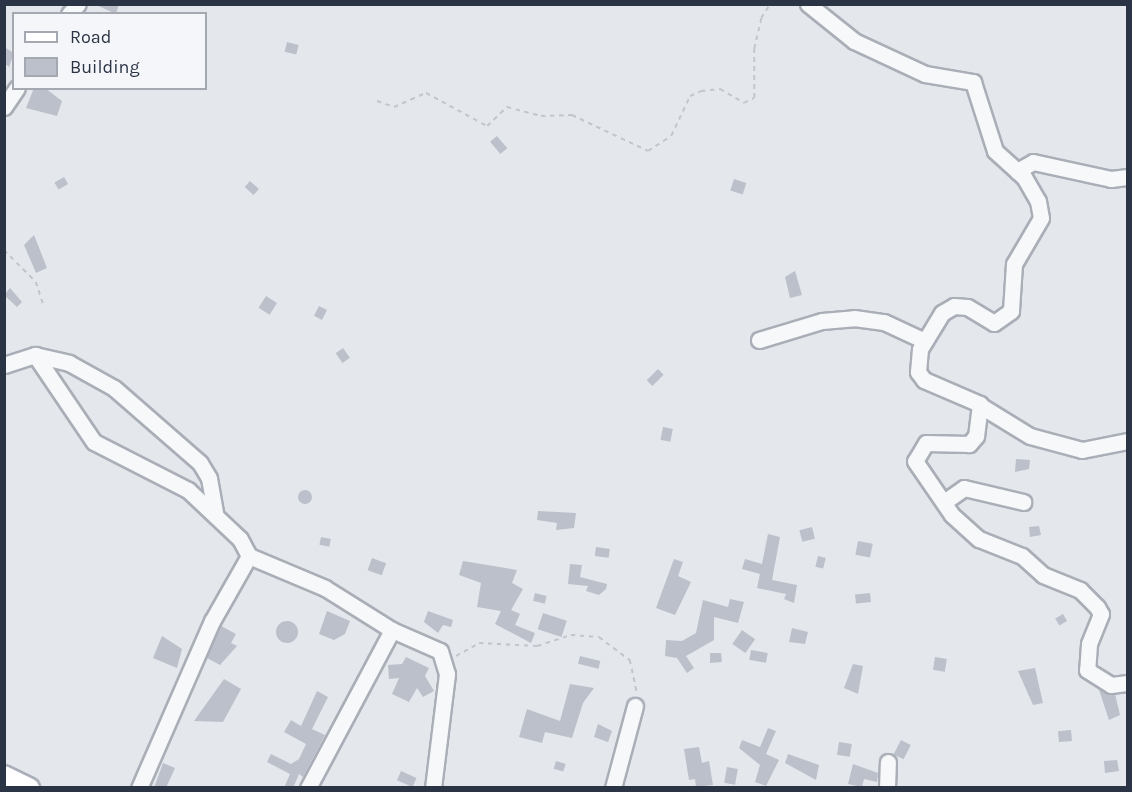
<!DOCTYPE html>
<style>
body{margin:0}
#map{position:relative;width:1132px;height:792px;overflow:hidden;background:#e4e7ec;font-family:Karla,sans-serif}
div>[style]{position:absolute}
.building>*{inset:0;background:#bbc0ca;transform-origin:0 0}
.round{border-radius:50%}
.path>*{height:1.5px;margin-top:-0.75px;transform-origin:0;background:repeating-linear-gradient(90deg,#c2c5cb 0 4.5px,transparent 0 9px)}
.roads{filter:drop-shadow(2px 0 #a9aeb7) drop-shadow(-2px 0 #a9aeb7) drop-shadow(0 2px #a9aeb7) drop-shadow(0 -2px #a9aeb7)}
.minor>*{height:15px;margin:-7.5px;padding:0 7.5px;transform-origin:7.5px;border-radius:7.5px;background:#f7f8fa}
.major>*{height:20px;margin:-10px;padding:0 10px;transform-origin:10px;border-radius:10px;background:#fff}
span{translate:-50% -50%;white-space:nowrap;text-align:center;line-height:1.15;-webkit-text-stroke:5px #f4f6f9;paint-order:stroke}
.frame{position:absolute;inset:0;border:6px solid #2b3445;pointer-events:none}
.legend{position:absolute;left:12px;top:12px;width:195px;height:78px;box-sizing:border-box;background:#f4f6f9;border:2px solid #a4a8b1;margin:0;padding:8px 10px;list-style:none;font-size:18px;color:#2b3445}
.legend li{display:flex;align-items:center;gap:12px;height:30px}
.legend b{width:30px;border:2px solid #a4a8b1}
</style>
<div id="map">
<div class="building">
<i style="clip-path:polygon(94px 4px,119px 4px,116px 14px)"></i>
<i style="left:287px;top:42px;width:12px;height:10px;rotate:14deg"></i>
<i style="clip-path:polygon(4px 47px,14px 53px,9px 67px,4px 63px)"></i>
<i style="clip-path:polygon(34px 88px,45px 88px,62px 101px,57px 116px,26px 108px)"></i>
<i style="left:497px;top:136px;width:16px;height:9px;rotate:50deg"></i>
<i style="left:64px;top:177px;width:8px;height:11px;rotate:60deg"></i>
<i style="left:734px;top:179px;width:13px;height:12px;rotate:18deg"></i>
<i style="left:250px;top:181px;width:12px;height:8px;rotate:42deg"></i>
<i style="clip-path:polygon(34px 235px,47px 268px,36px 273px,24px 245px)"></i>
<i style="clip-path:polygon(795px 271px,802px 295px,790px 298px,785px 277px)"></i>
<i style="clip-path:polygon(10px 288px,22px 302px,17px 307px,4px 295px)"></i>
<i style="left:266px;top:296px;width:13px;height:14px;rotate:32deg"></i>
<i style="left:319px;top:306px;width:9px;height:11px;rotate:27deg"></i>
<i style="left:343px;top:348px;width:12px;height:9px;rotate:55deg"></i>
<i style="left:658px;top:369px;width:8px;height:16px;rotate:45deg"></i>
<i style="left:663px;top:427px;width:10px;height:13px;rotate:11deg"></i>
<i style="clip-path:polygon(1016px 459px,1030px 460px,1029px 469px,1015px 472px)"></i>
<i class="round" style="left:298px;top:490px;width:14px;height:14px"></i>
<i style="clip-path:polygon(538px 511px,576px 513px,574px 528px,556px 530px,557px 523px,537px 520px)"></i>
<i style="clip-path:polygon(1039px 526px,1041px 535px,1030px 537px,1029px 527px)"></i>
<i style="left:812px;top:527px;width:12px;height:13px;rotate:76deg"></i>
<i style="clip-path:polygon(768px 534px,780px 537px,772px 580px,797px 585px,794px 603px,784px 599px,786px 594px,757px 588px,760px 574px,742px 569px,745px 559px,762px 564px)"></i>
<i style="left:321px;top:537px;width:10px;height:8px;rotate:11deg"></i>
<i style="left:858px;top:541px;width:15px;height:14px;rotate:11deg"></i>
<i style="left:596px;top:547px;width:14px;height:9px;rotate:8deg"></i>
<i style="left:818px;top:556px;width:8px;height:11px;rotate:14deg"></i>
<i style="left:372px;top:558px;width:15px;height:13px;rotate:20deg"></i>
<i style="clip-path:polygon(674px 559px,683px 562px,678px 576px,691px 582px,675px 615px,656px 608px)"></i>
<i style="clip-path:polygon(463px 561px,517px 570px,512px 583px,523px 589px,511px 610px,520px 614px,515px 625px,535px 633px,531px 643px,495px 624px,501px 611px,477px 607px,481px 583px,459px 575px)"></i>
<i style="clip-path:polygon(570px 564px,582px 565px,580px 577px,607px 584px,606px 589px,599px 595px,586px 591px,588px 586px,568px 584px)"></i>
<i style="left:535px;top:593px;width:12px;height:8px;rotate:14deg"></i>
<i style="left:870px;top:593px;width:9px;height:15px;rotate:84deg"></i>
<i style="clip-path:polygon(730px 599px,744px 602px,738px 623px,714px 617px,714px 640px,686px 656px,694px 668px,687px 673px,677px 658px,665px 656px,666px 640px,682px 641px,696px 633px,703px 600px,728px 607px)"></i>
<i style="clip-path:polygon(327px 611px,350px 621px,345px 634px,334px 640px,319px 634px)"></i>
<i style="clip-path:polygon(428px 611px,453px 620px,451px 627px,443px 625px,438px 633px,424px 622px)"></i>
<i style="left:543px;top:613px;width:25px;height:17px;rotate:18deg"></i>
<i style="left:1063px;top:614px;width:8px;height:9px;rotate:60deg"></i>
<i class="round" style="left:276px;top:621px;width:22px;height:22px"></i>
<i style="clip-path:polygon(221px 626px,236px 634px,231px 643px,237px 646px,220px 665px,207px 658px)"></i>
<i style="clip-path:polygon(792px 628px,808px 632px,805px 644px,789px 642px)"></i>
<i style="left:742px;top:630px;width:16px;height:17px;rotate:35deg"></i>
<i style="clip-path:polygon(162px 636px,182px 649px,177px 668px,153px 658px)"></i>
<i style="left:751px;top:650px;width:17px;height:10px;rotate:10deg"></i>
<i style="clip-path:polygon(710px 653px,721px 653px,722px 662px,710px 663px)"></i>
<i style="left:580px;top:656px;width:21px;height:8px;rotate:14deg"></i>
<i style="clip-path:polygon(406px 657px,429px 668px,425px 676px,434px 691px,423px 697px,417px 688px,409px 702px,392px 694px,399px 678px,389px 679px,388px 665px,402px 664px)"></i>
<i style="left:935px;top:657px;width:12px;height:13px;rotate:9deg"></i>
<i style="clip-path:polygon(853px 664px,863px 666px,858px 694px,844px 688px)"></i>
<i style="clip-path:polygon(1035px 668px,1043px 703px,1033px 705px,1018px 671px)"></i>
<i style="clip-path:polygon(224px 679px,241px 689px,223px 722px,194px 721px)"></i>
<i style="clip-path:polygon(570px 684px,594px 688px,583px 703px,572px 738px,545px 732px,542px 743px,519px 737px,527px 709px,560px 721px)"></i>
<i style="clip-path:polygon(1099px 690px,1115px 694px,1120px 715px,1109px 720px)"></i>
<i style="clip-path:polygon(317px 691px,328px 697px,312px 729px,325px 735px,303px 777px,299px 774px,293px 788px,284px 788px,290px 774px,267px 762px,271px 754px,291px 764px,299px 759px,306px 744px,284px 732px,291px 720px,301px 726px)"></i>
<i style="clip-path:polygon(598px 724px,612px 731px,608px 742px,594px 737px)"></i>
<i style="clip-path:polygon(768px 728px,776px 731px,766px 754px,779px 760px,766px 786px,755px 782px,760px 765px,739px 748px,742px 740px,760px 747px)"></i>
<i style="left:1071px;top:730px;width:11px;height:13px;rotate:85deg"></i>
<i style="left:901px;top:740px;width:11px;height:16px;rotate:27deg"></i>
<i style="left:839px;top:742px;width:13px;height:13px;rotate:9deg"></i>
<i style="clip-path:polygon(699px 747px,702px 763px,709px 761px,713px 785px,696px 787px,695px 779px,689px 780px,684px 749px)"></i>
<i style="clip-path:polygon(788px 754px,819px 765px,816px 780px,785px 763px)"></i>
<i style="clip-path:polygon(1117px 760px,1119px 771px,1105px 773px,1104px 761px)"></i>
<i style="left:556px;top:761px;width:10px;height:8px;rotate:17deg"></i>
<i style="clip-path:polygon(163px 763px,175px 768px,166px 788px,154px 788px)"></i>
<i style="clip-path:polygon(853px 764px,878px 773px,877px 782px,864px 779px,862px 787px,848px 784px)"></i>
<i style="left:727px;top:767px;width:11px;height:16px;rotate:10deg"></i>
<i style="left:401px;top:771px;width:17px;height:10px;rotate:24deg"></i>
</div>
<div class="path">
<i style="left:377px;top:101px;width:18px;rotate:19deg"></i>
<i style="left:394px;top:107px;width:35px;rotate:-24deg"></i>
<i style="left:426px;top:93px;width:69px;rotate:28.4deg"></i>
<i style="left:487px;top:126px;width:28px;rotate:-44deg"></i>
<i style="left:507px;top:107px;width:35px;rotate:15deg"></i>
<i style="left:541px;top:116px;width:31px;rotate:-2deg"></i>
<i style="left:572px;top:115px;width:84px;rotate:25.3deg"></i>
<i style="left:648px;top:151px;width:27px;rotate:-33deg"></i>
<i style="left:671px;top:136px;width:44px;rotate:-64.6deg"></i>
<i style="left:690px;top:96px;width:12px;rotate:-24deg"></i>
<i style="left:701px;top:91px;width:19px;rotate:-6deg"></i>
<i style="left:720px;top:89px;width:28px;rotate:30deg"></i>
<i style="left:744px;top:103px;width:11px;rotate:-27deg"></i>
<i style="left:754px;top:98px;width:49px;rotate:-90deg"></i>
<i style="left:754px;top:49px;width:32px;rotate:-77deg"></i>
<i style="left:761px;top:18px;width:17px;rotate:-57deg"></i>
<i style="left:4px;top:250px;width:45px;rotate:45deg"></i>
<i style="left:36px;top:282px;width:25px;rotate:72deg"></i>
<i style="left:456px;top:656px;width:26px;rotate:-29deg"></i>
<i style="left:479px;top:643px;width:58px;rotate:3deg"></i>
<i style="left:537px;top:646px;width:36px;rotate:-18deg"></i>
<i style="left:571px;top:635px;width:28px;rotate:4deg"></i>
<i style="left:599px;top:637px;width:39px;rotate:37deg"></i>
<i style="left:630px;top:660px;width:35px;rotate:78deg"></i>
</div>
<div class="roads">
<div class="minor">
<i style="left:808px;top:4px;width:59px;rotate:38.8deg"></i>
<i style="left:854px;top:41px;width:78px;rotate:24.9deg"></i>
<i style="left:925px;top:74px;width:49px;rotate:9.5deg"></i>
<i style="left:973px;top:82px;width:72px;rotate:72.3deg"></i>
<i style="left:995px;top:151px;width:39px;rotate:42deg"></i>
<i style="left:1024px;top:177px;width:28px;rotate:60deg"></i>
<i style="left:1038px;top:201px;width:17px;rotate:80deg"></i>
<i style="left:1041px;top:218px;width:53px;rotate:120.4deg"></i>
<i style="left:1014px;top:264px;width:47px;rotate:93.7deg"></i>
<i style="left:1011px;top:311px;width:21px;rotate:145deg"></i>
<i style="left:994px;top:323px;width:31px;rotate:-149deg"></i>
<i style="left:967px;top:307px;width:13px;rotate:-176deg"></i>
<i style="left:954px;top:306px;width:14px;rotate:150deg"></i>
<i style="left:942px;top:313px;width:42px;rotate:121.4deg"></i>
<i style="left:920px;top:349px;width:23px;rotate:95deg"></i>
<i style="left:918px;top:372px;width:10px;rotate:53deg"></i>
<i style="left:924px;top:380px;width:61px;rotate:23.2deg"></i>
<i style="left:980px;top:404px;width:32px;rotate:97deg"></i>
<i style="left:976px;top:436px;width:11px;rotate:131deg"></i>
<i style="left:969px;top:444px;width:43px;rotate:-178.7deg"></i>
<i style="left:926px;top:443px;width:21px;rotate:121deg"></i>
<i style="left:915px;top:461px;width:65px;rotate:55.6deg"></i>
<i style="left:952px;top:515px;width:36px;rotate:42deg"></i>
<i style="left:979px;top:539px;width:46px;rotate:21.6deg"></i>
<i style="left:1022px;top:556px;width:28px;rotate:42deg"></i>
<i style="left:1043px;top:575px;width:40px;rotate:22deg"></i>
<i style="left:1080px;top:590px;width:24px;rotate:45deg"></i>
<i style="left:1097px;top:607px;width:8px;rotate:60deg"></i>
<i style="left:1101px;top:614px;width:32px;rotate:112deg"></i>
<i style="left:1089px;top:644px;width:26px;rotate:94deg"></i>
<i style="left:1087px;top:670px;width:28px;rotate:32deg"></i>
<i style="left:1111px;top:685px;width:17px;rotate:-7deg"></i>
<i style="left:69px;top:14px;width:13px;rotate:-48deg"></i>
<i style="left:4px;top:107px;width:23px;rotate:-56deg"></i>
<i style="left:1017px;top:171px;width:18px;rotate:-29deg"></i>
<i style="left:1033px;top:162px;width:80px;rotate:12.3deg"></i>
<i style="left:1111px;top:179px;width:17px;rotate:-7deg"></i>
<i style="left:759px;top:340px;width:66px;rotate:-16.8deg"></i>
<i style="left:822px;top:321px;width:32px;rotate:-5deg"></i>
<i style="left:854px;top:318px;width:30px;rotate:8deg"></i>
<i style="left:884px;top:322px;width:45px;rotate:24.9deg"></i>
<i style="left:35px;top:355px;width:105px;rotate:55.9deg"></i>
<i style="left:94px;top:442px;width:106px;rotate:27.1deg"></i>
<i style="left:188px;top:490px;width:71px;rotate:43.3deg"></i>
<i style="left:240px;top:539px;width:19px;rotate:62deg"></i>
<i style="left:249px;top:556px;width:75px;rotate:119.6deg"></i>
<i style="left:212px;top:621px;width:182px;rotate:113.6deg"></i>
<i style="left:4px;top:365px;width:33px;rotate:-18deg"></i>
<i style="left:35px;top:355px;width:35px;rotate:13deg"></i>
<i style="left:69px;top:363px;width:51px;rotate:29.1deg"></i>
<i style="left:114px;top:388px;width:114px;rotate:41.1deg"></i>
<i style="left:200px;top:463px;width:17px;rotate:59deg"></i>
<i style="left:209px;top:478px;width:35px;rotate:80deg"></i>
<i style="left:981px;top:406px;width:57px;rotate:31.5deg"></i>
<i style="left:1030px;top:436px;width:54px;rotate:15.1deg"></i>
<i style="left:1082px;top:450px;width:47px;rotate:-11.1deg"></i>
<i style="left:944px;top:502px;width:24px;rotate:-35deg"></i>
<i style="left:964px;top:488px;width:61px;rotate:13.3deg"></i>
<i style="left:249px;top:556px;width:82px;rotate:22.8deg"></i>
<i style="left:325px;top:588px;width:79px;rotate:32.1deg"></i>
<i style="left:392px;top:630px;width:52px;rotate:23.6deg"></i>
<i style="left:440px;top:651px;width:24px;rotate:73deg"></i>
<i style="left:447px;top:674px;width:115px;rotate:97deg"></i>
<i style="left:308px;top:788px;width:179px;rotate:-62deg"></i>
<i style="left:613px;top:788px;width:85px;rotate:-75deg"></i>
<i style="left:887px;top:788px;width:26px;rotate:-88deg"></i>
</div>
<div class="major">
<i style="left:4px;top:776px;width:28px;rotate:26deg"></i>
</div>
</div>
<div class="frame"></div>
<ul class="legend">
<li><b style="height:8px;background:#fff"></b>Road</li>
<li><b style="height:16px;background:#bbc0ca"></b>Building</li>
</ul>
</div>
